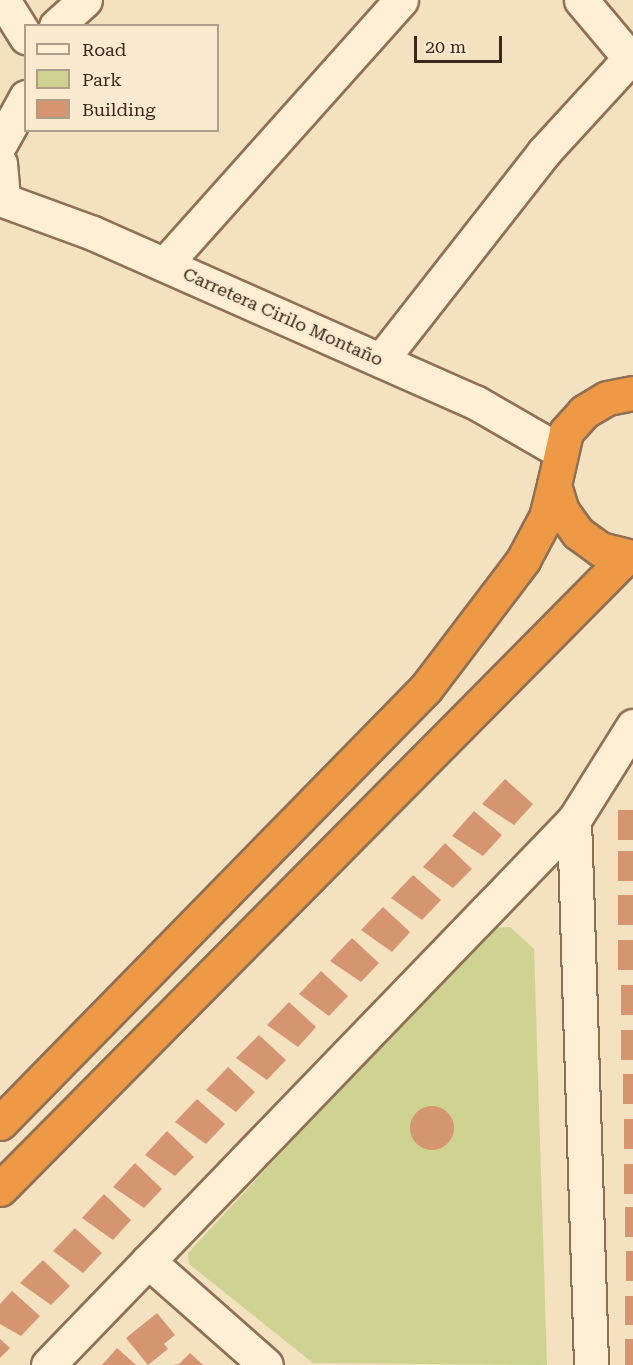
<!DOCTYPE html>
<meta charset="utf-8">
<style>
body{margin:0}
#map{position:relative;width:633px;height:1365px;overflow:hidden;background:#f3e1bf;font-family:"Roboto Serif",serif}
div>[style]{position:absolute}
.green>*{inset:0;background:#cfd392}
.building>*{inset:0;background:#d69571;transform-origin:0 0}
.round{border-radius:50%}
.roads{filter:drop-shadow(2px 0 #8f7055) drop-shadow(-2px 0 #8f7055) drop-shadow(0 2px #8f7055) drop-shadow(0 -2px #8f7055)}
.street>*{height:33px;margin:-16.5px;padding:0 16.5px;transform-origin:16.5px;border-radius:16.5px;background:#fdeed4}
.highway>*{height:33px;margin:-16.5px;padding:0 16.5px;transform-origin:16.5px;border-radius:16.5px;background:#ed9946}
span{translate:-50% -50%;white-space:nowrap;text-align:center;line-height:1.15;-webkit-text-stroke:4.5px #faebd0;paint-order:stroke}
.street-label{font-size:18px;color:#3c291b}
.legend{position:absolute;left:24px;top:24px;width:195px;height:108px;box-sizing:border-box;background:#faebd0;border:2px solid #ae9d88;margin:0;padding:8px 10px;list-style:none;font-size:18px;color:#3c291b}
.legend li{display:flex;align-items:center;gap:12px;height:30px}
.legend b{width:30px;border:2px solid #ae9d88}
.scale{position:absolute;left:414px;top:36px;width:88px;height:27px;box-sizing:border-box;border:3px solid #3c291b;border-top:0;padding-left:8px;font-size:18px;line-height:21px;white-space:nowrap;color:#3c291b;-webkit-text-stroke:4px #faebd0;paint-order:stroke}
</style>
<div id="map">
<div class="green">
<i style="clip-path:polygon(510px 927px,534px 949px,547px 1365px,313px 1363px,189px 1264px,188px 1253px,480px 938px,493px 928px)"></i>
</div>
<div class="building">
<i style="clip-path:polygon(505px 779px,533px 804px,514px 825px,482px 804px)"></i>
<i style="left:618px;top:810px;width:15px;height:30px"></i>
<i style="clip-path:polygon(474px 811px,502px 835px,483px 856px,452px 836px)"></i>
<i style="clip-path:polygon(445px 843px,472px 869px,453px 888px,423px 867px)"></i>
<i style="left:618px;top:851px;width:15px;height:30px"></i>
<i style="clip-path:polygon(413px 875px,441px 900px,422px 920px,391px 898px)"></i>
<i style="left:618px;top:895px;width:15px;height:30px"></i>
<i style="clip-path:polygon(383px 907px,410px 932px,392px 952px,361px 930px)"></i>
<i style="clip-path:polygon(352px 938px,379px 963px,361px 982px,330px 961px)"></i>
<i style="left:618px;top:940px;width:15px;height:30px"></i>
<i style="clip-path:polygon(321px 971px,348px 996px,329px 1016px,299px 994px)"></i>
<i style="left:621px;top:985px;width:12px;height:30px"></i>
<i style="clip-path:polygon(289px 1002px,316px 1027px,298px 1047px,267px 1025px)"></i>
<i style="left:621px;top:1030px;width:12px;height:30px"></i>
<i style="clip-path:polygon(259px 1035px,286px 1060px,267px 1080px,236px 1058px)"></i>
<i style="clip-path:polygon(228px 1067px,255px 1092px,236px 1112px,206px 1090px)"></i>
<i style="left:623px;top:1074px;width:10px;height:30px"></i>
<i style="clip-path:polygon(197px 1099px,225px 1124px,206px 1144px,175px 1122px)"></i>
<i class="round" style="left:410px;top:1106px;width:44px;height:44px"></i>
<i style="left:624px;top:1119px;width:9px;height:30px"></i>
<i style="clip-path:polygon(167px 1131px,194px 1157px,175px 1176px,145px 1155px)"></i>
<i style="clip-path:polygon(135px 1163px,162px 1189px,144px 1208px,113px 1187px)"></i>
<i style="left:624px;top:1164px;width:9px;height:30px"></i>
<i style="clip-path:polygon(104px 1194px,131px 1220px,113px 1240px,82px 1218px)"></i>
<i style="left:625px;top:1207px;width:8px;height:30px"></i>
<i style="clip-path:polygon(75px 1228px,102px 1253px,83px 1273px,53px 1251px)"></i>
<i style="left:626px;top:1251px;width:7px;height:30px"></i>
<i style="clip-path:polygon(43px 1260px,70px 1286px,51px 1305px,20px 1283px)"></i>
<i style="clip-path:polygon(12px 1291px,40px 1316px,21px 1336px,0 1324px,0 1304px)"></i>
<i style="left:625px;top:1296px;width:8px;height:29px"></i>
<i style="clip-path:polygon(157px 1313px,175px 1335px,164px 1344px,168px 1349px,148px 1365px,126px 1338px)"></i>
<i style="clip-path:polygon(0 1339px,10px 1348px,0 1358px)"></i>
<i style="left:625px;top:1339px;width:8px;height:26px"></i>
<i style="clip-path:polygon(117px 1348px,136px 1365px,102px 1365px)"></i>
<i style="clip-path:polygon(190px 1353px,203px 1365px,172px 1365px,179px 1364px)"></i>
</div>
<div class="roads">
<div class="street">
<i style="left:3px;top:0;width:44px;rotate:58.1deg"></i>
<i style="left:581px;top:0;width:81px;rotate:50deg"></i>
<i style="left:56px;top:26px;width:39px;rotate:-42deg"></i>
<i style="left:0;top:144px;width:54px;rotate:-61deg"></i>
<i style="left:0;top:163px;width:37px;rotate:85deg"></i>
<i style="left:0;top:199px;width:99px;rotate:20.1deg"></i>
<i style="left:93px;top:233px;width:418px;rotate:23.9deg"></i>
<i style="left:475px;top:402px;width:96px;rotate:30deg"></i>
<i style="left:165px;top:264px;width:354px;rotate:-48.2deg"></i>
<i style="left:381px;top:360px;width:264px;rotate:-51.9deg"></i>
<i style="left:544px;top:152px;width:127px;rotate:-47.5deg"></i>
<i style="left:574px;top:820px;width:545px;rotate:88.21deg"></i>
<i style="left:148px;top:1261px;width:157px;rotate:41.4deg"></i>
<i style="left:48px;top:1365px;width:757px;rotate:-46.02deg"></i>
<i style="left:574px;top:820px;width:111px;rotate:-57.9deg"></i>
</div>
<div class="highway">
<i style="left:633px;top:393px;width:26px;rotate:169deg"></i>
<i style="left:607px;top:398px;width:27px;rotate:149deg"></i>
<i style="left:584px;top:412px;width:27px;rotate:132deg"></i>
<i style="left:566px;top:432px;width:54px;rotate:102.8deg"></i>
<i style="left:554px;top:485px;width:27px;rotate:73deg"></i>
<i style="left:562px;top:511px;width:27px;rotate:54deg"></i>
<i style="left:578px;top:533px;width:27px;rotate:36deg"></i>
<i style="left:600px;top:549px;width:34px;rotate:14deg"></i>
<i style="left:0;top:1123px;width:609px;rotate:-45.6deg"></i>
<i style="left:426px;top:688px;width:161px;rotate:-52.8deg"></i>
<i style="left:523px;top:560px;width:49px;rotate:-61.9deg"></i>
<i style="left:546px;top:517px;width:33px;rotate:-76deg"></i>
<i style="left:0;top:1189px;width:890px;rotate:-45.27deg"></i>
</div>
</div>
<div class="street-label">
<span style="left:283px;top:317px;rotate:24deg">Carretera Cirilo Montaño</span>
</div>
<ul class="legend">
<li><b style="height:8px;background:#fdeed4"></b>Road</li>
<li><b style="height:16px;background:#cfd392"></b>Park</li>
<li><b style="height:16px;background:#d69571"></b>Building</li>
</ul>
<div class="scale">20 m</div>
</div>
